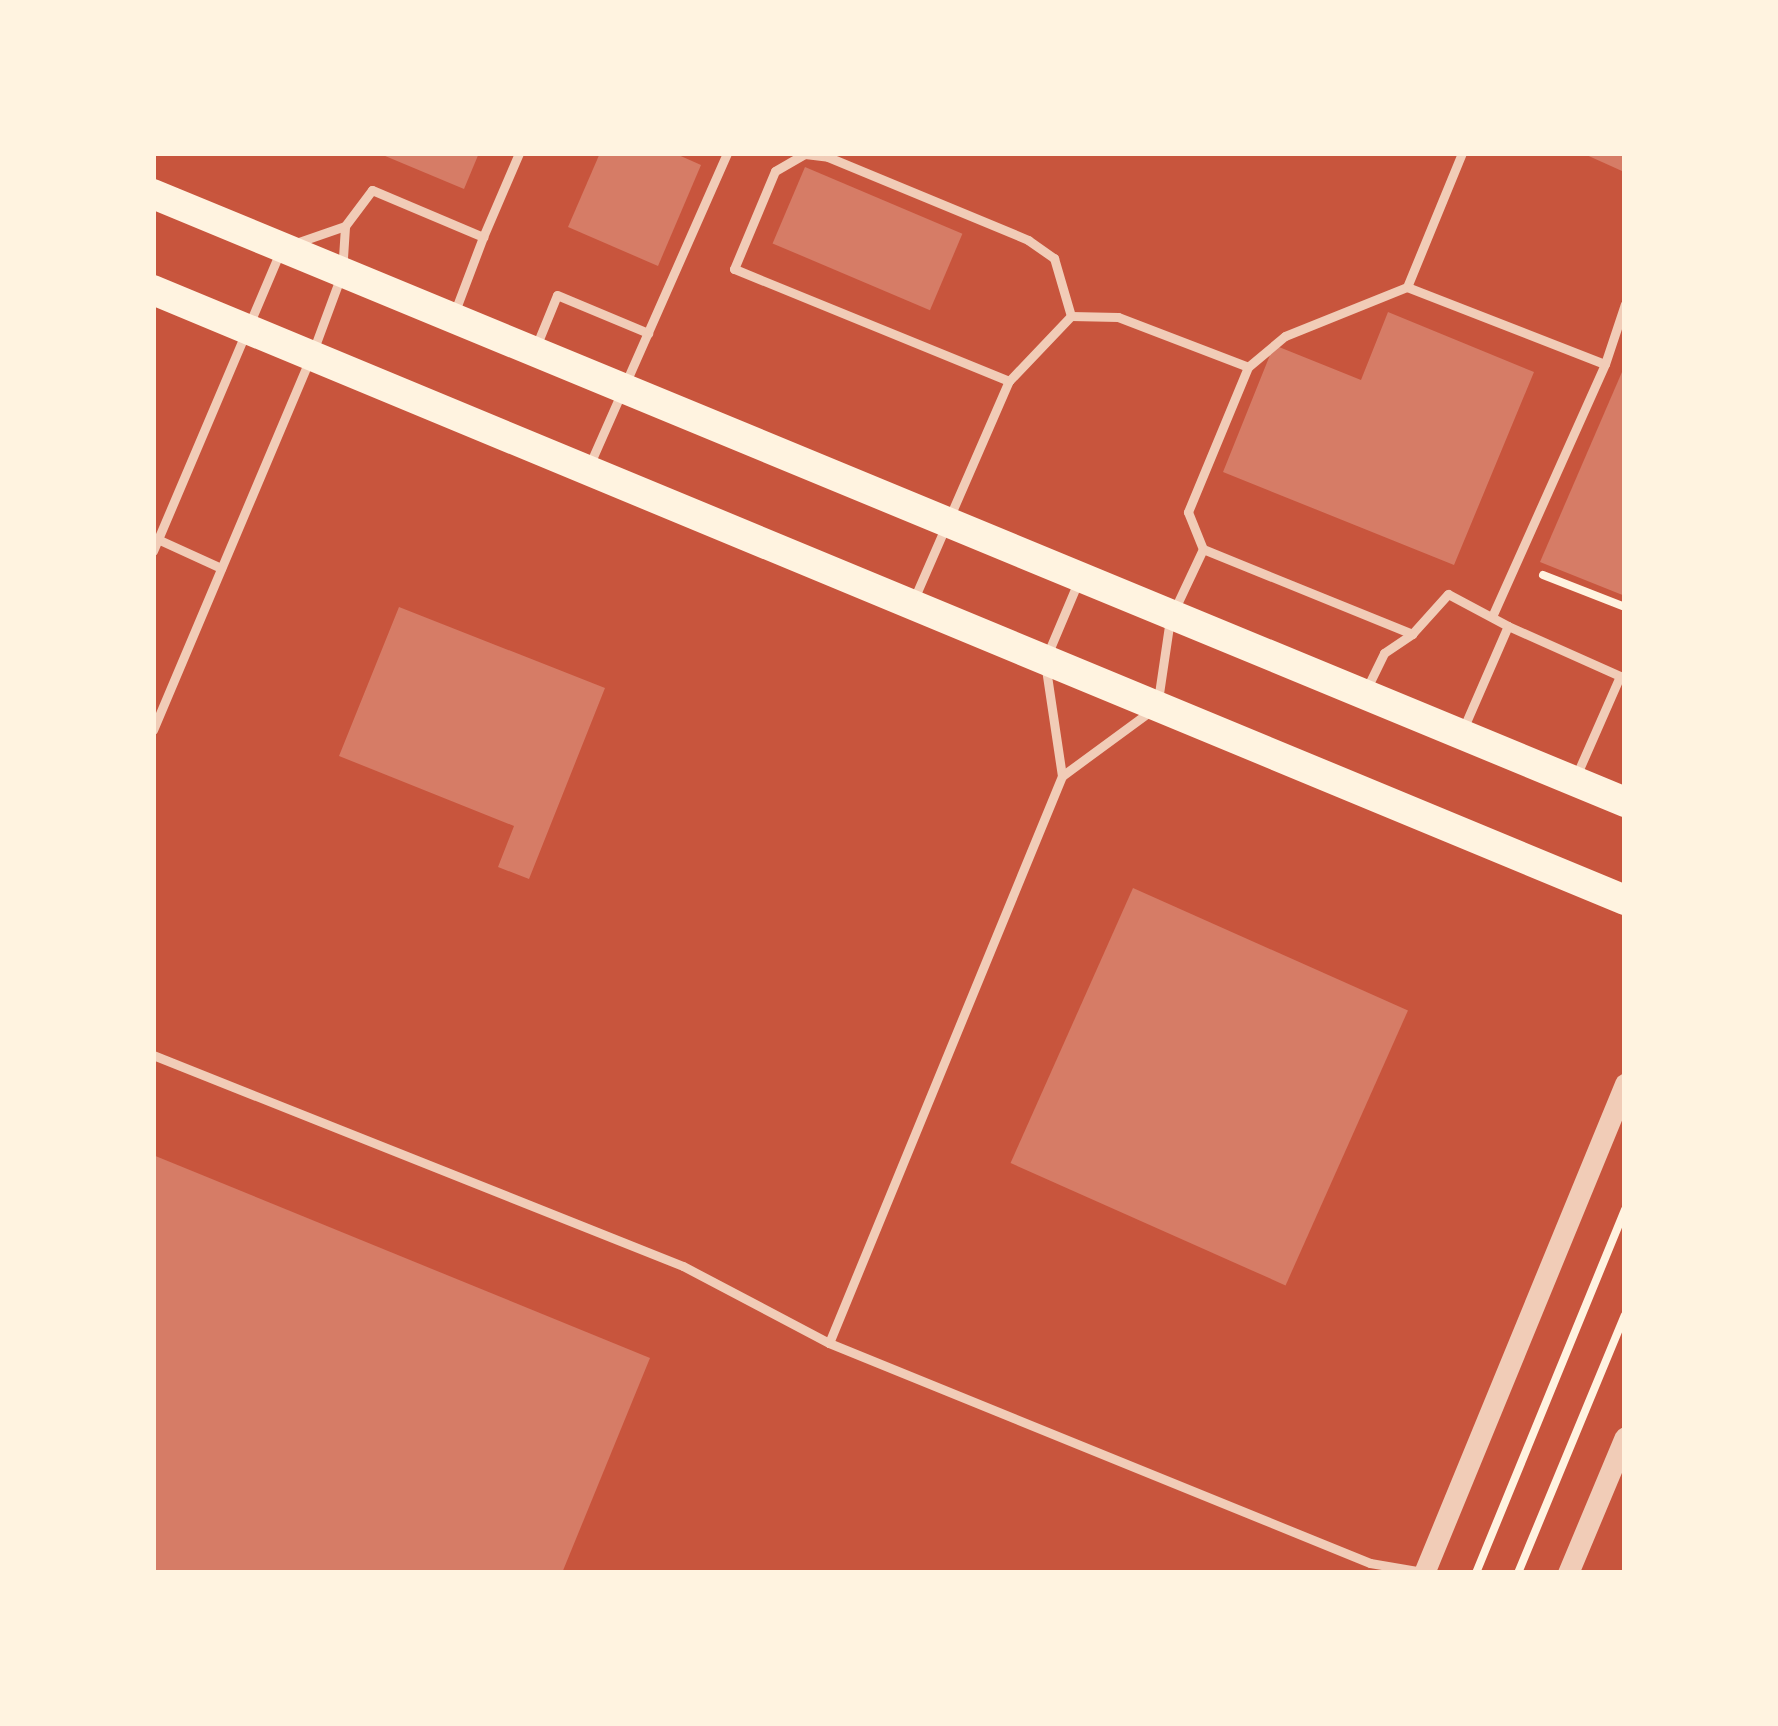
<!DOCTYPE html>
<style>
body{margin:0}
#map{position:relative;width:1778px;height:1726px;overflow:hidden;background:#c8553d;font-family:Lora,serif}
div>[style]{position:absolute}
.building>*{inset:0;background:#d67c66;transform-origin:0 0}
.path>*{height:8px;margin:-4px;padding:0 4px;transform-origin:4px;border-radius:4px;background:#fff3e0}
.service>*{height:9px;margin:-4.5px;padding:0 4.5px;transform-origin:4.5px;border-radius:4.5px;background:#f1ccb7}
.tertiary>*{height:21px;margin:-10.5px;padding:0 10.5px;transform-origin:10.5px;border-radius:10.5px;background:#f1ccb7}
.primary>*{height:30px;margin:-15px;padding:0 15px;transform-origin:15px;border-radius:15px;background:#fff3e0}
span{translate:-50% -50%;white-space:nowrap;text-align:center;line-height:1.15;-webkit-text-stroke:9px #fff3e0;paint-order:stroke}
.frame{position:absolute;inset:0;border:156px solid #fff3e0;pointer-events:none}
</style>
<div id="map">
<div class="building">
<i style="clip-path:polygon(378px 153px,479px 153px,464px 189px)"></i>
<i style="clip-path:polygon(600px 153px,674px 153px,701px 165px,658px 266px,568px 227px)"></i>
<i style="clip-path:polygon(1582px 153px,1625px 153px,1625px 164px,1622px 171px)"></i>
<i style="left:805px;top:167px;width:171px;height:83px;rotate:23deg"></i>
<i style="clip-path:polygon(1388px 312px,1534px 372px,1454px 565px,1223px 472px,1274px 345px,1361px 380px)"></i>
<i style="clip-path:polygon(1625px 365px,1625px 596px,1540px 562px)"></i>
<i style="clip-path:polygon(399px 607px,605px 688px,529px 879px,498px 867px,514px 826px,339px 756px)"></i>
<i style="left:1133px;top:888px;width:301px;height:301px;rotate:24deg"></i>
<i style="clip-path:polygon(153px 1155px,650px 1358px,562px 1573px,153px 1573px)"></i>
</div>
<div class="path">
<i style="left:1543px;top:575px;width:88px;rotate:21.3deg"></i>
<i style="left:1476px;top:1573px;width:393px;rotate:-67.7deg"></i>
<i style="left:1518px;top:1573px;width:279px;rotate:-67.5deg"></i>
</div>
<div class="service">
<i style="left:483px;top:237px;width:91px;rotate:-66.8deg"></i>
<i style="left:293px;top:244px;width:55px;rotate:-19.1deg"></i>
<i style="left:1407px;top:287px;width:145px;rotate:-67.7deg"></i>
<i style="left:535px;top:349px;width:58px;rotate:-67.8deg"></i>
<i style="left:557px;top:295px;width:99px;rotate:22.7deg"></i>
<i style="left:1605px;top:364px;width:63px;rotate:-71.6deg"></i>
<i style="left:1248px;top:367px;width:48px;rotate:-40deg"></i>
<i style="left:1285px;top:336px;width:131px;rotate:-21.9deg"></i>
<i style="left:1407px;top:287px;width:212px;rotate:21.3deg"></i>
<i style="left:1605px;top:364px;width:274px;rotate:114.1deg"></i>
<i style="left:1009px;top:381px;width:297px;rotate:-157.8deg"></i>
<i style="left:734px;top:269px;width:106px;rotate:-67.3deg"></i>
<i style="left:775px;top:171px;width:34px;rotate:-30deg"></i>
<i style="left:805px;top:154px;width:23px;rotate:7deg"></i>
<i style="left:828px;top:157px;width:217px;rotate:22.5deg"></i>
<i style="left:1028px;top:240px;width:32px;rotate:35deg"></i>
<i style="left:1054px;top:258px;width:60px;rotate:73.7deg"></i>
<i style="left:589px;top:466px;width:342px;rotate:-66.2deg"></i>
<i style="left:153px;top:537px;width:75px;rotate:24.5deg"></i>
<i style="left:1203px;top:549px;width:226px;rotate:22.1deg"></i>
<i style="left:1412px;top:634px;width:54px;rotate:-48deg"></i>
<i style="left:1448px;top:594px;width:68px;rotate:28.1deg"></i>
<i style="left:153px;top:551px;width:325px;rotate:-67deg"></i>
<i style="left:914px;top:599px;width:238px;rotate:-66.5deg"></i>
<i style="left:1009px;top:381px;width:90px;rotate:-46.4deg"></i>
<i style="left:1071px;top:316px;width:47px;rotate:1.2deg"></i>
<i style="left:1118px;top:317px;width:139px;rotate:21deg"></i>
<i style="left:1248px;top:367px;width:157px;rotate:112.5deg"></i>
<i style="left:1188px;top:512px;width:40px;rotate:68deg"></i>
<i style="left:1203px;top:549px;width:77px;rotate:115.2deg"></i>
<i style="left:1170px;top:619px;width:82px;rotate:98.4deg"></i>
<i style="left:1048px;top:653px;width:77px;rotate:-67.1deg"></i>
<i style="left:1046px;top:669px;width:108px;rotate:81.5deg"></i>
<i style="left:1367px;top:688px;width:39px;rotate:-64deg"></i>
<i style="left:1384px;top:653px;width:34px;rotate:-34deg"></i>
<i style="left:1464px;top:727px;width:110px;rotate:-66.5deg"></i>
<i style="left:1508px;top:626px;width:123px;rotate:24.1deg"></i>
<i style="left:1620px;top:676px;width:109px;rotate:113.7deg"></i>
<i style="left:153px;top:730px;width:408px;rotate:-67.1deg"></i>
<i style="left:312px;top:354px;width:86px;rotate:-69.7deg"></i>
<i style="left:342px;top:273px;width:47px;rotate:-86.3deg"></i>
<i style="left:345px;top:226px;width:45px;rotate:-53.1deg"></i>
<i style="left:372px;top:190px;width:121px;rotate:22.9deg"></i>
<i style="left:483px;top:237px;width:79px;rotate:110.7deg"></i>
<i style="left:153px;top:1055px;width:570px;rotate:21.71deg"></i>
<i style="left:683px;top:1266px;width:165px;rotate:27.8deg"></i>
<i style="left:829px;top:1343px;width:584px;rotate:22.13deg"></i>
<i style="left:1370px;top:1563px;width:55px;rotate:9.5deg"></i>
<i style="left:829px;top:1343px;width:613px;rotate:-67.66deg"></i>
<i style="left:1062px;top:776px;width:108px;rotate:-36.3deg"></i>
</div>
<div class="tertiary">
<i style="left:1424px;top:1573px;width:529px;rotate:-67.66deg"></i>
<i style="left:1568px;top:1573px;width:147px;rotate:-67.3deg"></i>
</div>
<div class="primary">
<i style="left:153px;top:194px;width:1593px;rotate:22.44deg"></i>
<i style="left:153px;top:290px;width:1593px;rotate:22.51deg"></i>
</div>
<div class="frame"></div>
</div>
